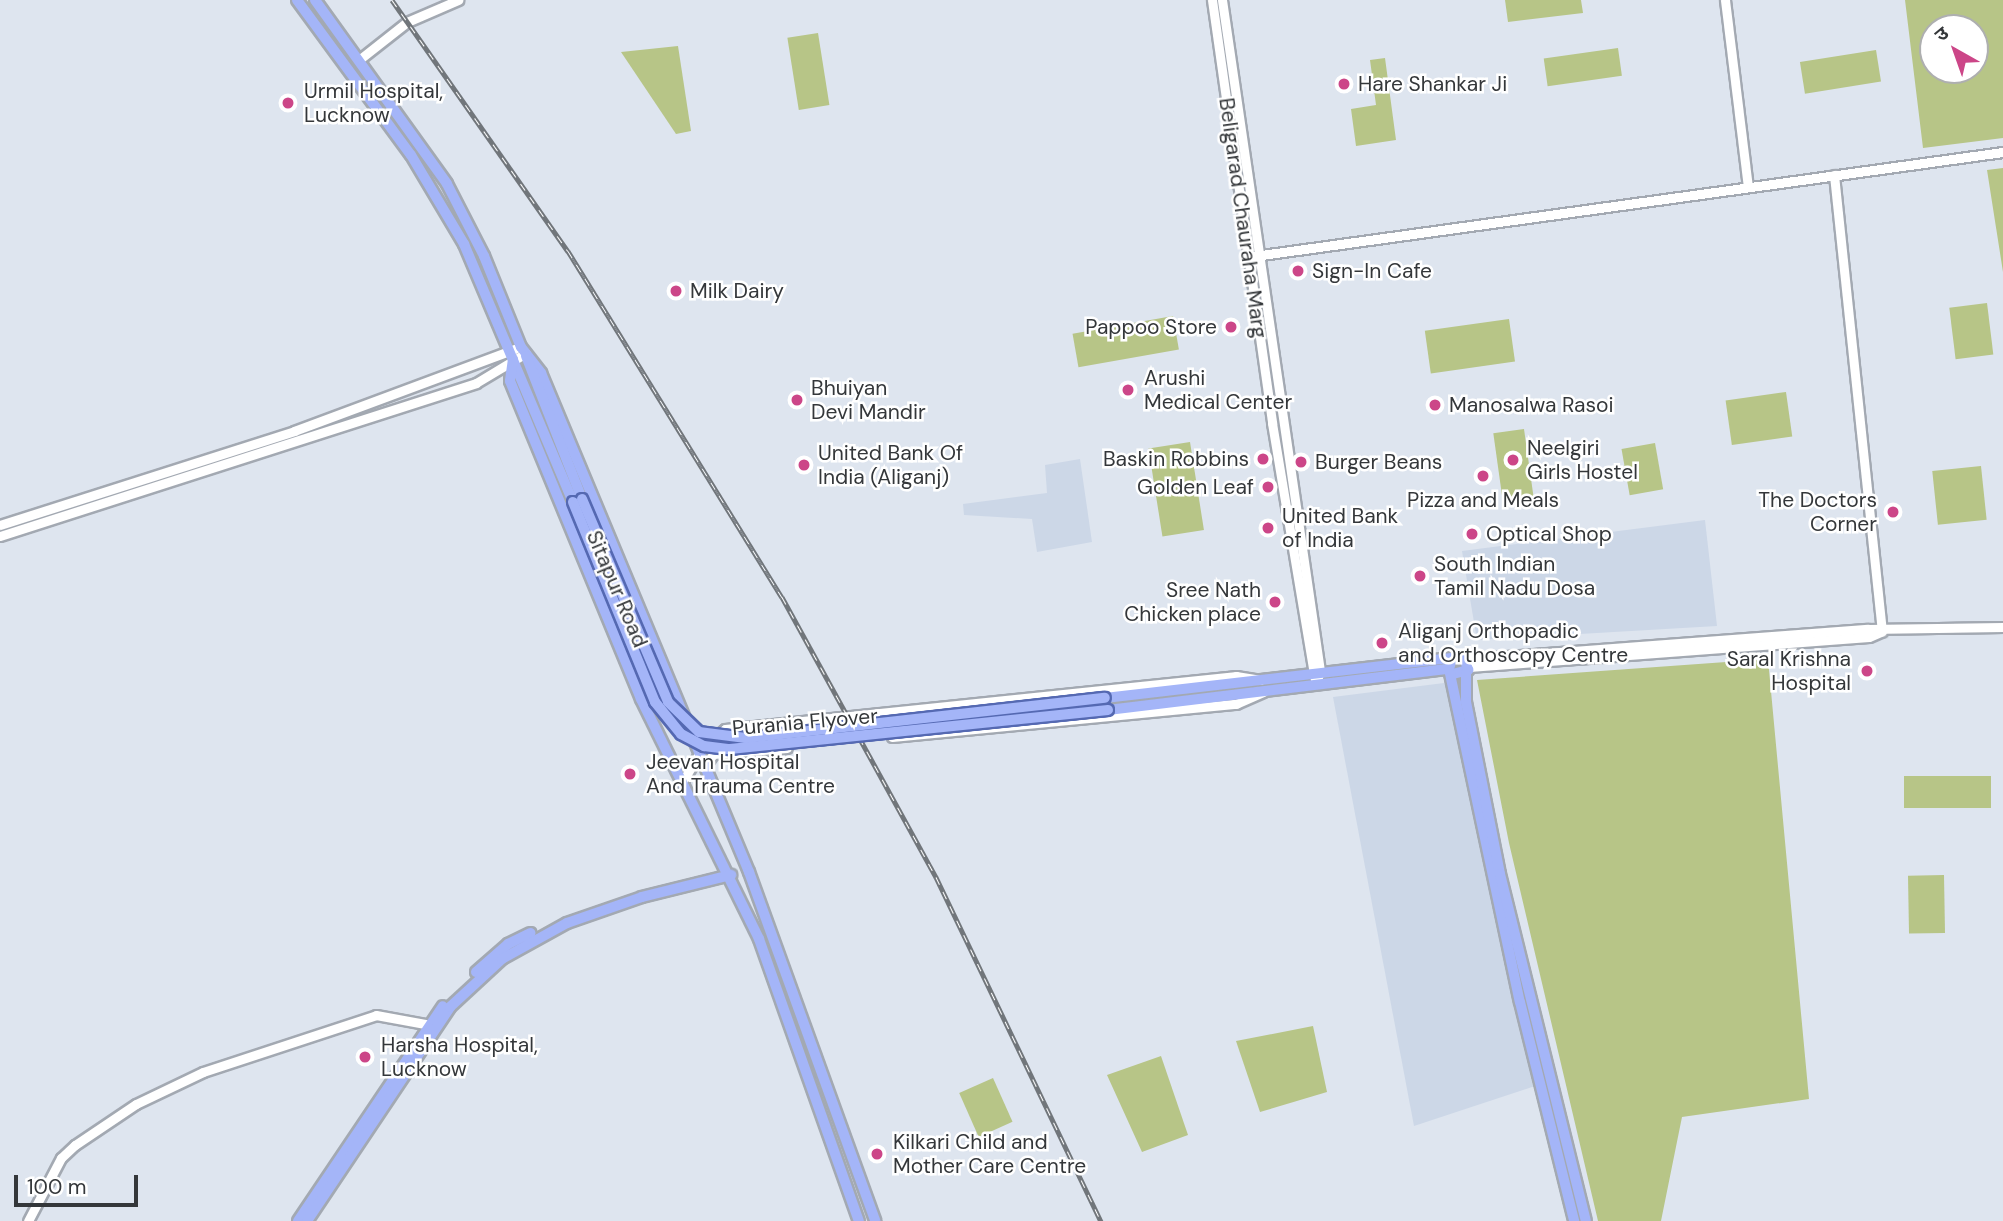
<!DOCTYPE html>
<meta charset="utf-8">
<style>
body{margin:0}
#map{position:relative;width:2003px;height:1221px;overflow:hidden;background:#dee5ef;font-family:"DM Sans","Noto Sans Devanagari",sans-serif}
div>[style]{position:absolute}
.built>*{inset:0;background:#ccd7e7}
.green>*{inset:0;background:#b7c587;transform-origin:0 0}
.roads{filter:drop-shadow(2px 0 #a3a9b2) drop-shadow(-2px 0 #a3a9b2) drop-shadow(0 2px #a3a9b2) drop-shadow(0 -2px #a3a9b2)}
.minor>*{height:9px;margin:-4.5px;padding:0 4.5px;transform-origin:4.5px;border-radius:4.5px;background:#fff}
.major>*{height:10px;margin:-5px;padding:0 5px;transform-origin:5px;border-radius:5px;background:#a4b5f8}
.rail>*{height:5px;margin-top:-2.5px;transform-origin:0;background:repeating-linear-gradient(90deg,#fff 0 8px,#71767b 0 16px);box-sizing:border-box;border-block:2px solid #71767b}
.bridges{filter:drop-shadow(2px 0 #5569b2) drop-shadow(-2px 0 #5569b2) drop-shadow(0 2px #5569b2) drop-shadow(0 -2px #5569b2)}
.major-bridge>*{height:10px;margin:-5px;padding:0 5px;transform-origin:5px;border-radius:5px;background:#a4b5f8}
.dots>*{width:19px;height:19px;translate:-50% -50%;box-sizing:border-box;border:4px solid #fff;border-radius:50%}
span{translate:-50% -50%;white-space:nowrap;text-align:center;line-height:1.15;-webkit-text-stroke:5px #fff;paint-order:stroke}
.poi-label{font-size:21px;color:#34373a}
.left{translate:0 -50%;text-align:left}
.right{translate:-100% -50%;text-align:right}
.street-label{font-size:21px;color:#34373a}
.north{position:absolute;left:1919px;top:14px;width:70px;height:70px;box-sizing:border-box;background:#fff;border:2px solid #aeafb0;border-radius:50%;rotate:320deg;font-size:19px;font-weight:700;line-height:28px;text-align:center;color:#34373a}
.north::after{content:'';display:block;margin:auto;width:24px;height:32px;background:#cc4688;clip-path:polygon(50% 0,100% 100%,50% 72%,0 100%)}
.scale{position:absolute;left:14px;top:1175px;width:124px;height:32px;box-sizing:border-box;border:4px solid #34373a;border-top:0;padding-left:9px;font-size:21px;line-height:24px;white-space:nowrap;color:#34373a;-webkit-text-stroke:5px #fff;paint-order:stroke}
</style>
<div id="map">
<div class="built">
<i style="clip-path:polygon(1080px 459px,1092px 542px,1037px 552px,1032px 519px,964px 515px,963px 504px,1047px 493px,1045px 465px)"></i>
<i style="clip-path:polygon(1705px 520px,1717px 626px,1477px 640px,1462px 551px)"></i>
<i style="clip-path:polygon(1444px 683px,1449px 689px,1535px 1086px,1414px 1126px,1333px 697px)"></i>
</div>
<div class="green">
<i style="clip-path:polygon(1505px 0,1581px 0,1583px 13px,1508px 22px)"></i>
<i style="clip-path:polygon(evenodd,1905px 0,2003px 0,2003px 138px,1923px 148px,1905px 0,1975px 28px,1975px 70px,1933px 70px,1933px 28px,1975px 28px)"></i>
<i style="left:818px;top:33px;width:73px;height:31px;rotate:81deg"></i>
<i style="clip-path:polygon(678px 46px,691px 131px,676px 134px,621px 52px)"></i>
<i style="left:1618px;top:48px;width:28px;height:75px;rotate:82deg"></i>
<i style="left:1876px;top:50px;width:32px;height:77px;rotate:81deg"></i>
<i style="clip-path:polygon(1385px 58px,1396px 140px,1356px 146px,1351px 109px,1376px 105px,1370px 60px)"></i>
<i style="clip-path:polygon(2003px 168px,2003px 272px,1987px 170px)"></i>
<i style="left:1987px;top:303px;width:52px;height:38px;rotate:83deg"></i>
<i style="left:1173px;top:316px;width:34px;height:102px;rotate:80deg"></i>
<i style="left:1509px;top:319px;width:43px;height:85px;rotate:82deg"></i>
<i style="left:1786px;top:392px;width:45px;height:61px;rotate:82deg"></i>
<i style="left:1524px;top:429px;width:68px;height:31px;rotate:82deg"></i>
<i style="left:1190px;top:442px;width:89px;height:42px;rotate:81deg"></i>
<i style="left:1655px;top:443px;width:47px;height:34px;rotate:80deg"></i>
<i style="left:1981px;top:466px;width:54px;height:49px;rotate:84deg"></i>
<i style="clip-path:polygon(1768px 659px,1809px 1099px,1682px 1117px,1661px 1221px,1598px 1221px,1509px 843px,1477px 680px)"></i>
<i style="left:1991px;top:776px;width:32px;height:87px;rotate:90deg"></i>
<i style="left:1944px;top:875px;width:58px;height:36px;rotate:89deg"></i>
<i style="clip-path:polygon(1313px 1026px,1327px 1092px,1260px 1112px,1236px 1041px)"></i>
<i style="clip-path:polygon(1161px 1056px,1188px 1135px,1142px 1152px,1107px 1075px)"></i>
<i style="left:993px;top:1078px;width:48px;height:37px;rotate:66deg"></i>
</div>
<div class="roads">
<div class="minor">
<i style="left:1212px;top:0;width:427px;rotate:81.9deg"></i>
<i style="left:1272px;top:423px;width:261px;rotate:80.5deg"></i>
<i style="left:1222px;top:0;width:678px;rotate:81.69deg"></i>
<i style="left:1320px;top:671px;width:9px;rotate:108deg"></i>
<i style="left:1725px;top:0;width:188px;rotate:83deg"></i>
<i style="left:360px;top:59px;width:60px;rotate:-38.2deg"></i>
<i style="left:407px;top:22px;width:56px;rotate:-23.3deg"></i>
<i style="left:1834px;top:175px;width:459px;rotate:84deg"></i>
<i style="left:1247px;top:257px;width:763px;rotate:-7.91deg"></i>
<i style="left:0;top:525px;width:309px;rotate:-17.7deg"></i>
<i style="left:294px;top:431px;width:236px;rotate:-20.4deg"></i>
<i style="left:0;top:536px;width:500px;rotate:-17.8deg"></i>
<i style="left:476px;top:383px;width:58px;rotate:-31deg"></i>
<i style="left:1467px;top:659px;width:402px;rotate:-4.3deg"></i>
<i style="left:1868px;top:629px;width:135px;rotate:-0.8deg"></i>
<i style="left:1469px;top:667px;width:401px;rotate:-4.3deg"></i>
<i style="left:1869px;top:637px;width:13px;rotate:-23deg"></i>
<i style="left:892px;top:737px;width:346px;rotate:-5.5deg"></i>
<i style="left:1236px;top:704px;width:30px;rotate:-24deg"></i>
<i style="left:705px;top:766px;width:14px;rotate:-56deg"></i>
<i style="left:713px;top:754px;width:74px;rotate:-4.6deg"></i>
<i style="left:684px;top:779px;width:35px;rotate:-59deg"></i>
<i style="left:702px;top:749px;width:30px;rotate:-41deg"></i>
<i style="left:725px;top:729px;width:514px;rotate:-5.92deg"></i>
<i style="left:1236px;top:676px;width:25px;rotate:9deg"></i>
<i style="left:28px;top:1221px;width:71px;rotate:-62.4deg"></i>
<i style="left:61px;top:1158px;width:19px;rotate:-43deg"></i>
<i style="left:75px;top:1145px;width:73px;rotate:-33.9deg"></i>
<i style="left:136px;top:1104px;width:74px;rotate:-25.5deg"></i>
<i style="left:203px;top:1072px;width:182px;rotate:-18.2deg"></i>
<i style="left:376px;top:1015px;width:61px;rotate:10.4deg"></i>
</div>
<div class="major">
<i style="left:297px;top:0;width:192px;rotate:53.7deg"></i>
<i style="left:411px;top:155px;width:104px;rotate:59.2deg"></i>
<i style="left:464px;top:244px;width:280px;rotate:67.1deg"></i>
<i style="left:315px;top:0;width:226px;rotate:54.3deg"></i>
<i style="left:447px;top:184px;width:81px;rotate:62.8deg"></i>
<i style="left:484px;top:256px;width:98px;rotate:67.9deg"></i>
<i style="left:521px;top:347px;width:33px;rotate:52deg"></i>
<i style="left:541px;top:373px;width:541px;rotate:67.37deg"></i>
<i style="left:749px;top:872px;width:371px;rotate:70.1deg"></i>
<i style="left:526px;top:356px;width:154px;rotate:68.6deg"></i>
<i style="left:513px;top:359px;width:22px;rotate:98deg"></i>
<i style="left:510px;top:381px;width:344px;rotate:67.6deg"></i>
<i style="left:641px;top:699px;width:267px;rotate:63.8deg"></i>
<i style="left:759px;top:939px;width:299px;rotate:70.5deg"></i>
<i style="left:1453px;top:674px;width:16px;rotate:-15deg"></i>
<i style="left:1468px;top:670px;width:14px;rotate:-107deg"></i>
<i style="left:1464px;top:657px;width:12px;rotate:175deg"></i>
<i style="left:1452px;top:658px;width:11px;rotate:105deg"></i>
<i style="left:1449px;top:669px;width:340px;rotate:78deg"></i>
<i style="left:1520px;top:1002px;width:226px;rotate:76.1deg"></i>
<i style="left:1466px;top:674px;width:28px;rotate:90deg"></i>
<i style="left:1466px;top:702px;width:175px;rotate:78.8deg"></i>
<i style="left:1500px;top:874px;width:357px;rotate:76.1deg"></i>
<i style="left:1105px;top:698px;width:349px;rotate:-6.6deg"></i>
<i style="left:1108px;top:710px;width:343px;rotate:-6.9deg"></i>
<i style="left:476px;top:972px;width:43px;rotate:-41.2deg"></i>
<i style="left:508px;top:944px;width:25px;rotate:-26deg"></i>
<i style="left:298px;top:1221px;width:259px;rotate:-56deg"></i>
<i style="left:307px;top:1221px;width:257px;rotate:-56.2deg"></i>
<i style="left:450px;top:1007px;width:71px;rotate:-42.7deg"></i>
<i style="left:502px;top:959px;width:74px;rotate:-29deg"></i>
<i style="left:567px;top:923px;width:79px;rotate:-19.1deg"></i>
<i style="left:642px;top:897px;width:92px;rotate:-13.9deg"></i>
</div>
</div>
<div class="rail">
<i style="left:392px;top:0;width:307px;rotate:55deg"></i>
<i style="left:568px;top:251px;width:407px;rotate:58.3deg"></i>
<i style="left:782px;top:597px;width:320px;rotate:61.2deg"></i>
<i style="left:936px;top:877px;width:382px;rotate:64.4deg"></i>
</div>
<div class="bridges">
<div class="major-bridge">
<i style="left:582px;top:499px;width:220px;rotate:67deg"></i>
<i style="left:668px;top:702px;width:43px;rotate:44.1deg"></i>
<i style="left:699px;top:732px;width:47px;rotate:7.3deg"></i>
<i style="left:746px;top:738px;width:361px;rotate:-6.4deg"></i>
<i style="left:573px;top:502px;width:216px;rotate:67.7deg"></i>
<i style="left:655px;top:702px;width:41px;rotate:50.9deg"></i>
<i style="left:681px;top:734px;width:26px;rotate:28deg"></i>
<i style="left:704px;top:746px;width:26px;rotate:7deg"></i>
<i style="left:730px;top:749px;width:380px;rotate:-5.9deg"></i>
</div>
</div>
<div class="dots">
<i style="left:1344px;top:84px;background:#cc4688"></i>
<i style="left:288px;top:103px;background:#cc4688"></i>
<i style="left:1298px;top:271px;background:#cc4688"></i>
<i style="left:676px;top:291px;background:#cc4688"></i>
<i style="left:1231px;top:327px;background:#cc4688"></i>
<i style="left:1128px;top:390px;background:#cc4688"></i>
<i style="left:797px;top:400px;background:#cc4688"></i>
<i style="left:1435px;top:405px;background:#cc4688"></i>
<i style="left:1263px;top:459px;background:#cc4688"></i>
<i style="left:1513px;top:460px;background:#cc4688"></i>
<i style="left:1301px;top:462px;background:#cc4688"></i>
<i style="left:804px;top:465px;background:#cc4688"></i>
<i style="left:1483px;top:476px;background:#cc4688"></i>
<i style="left:1268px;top:487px;background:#cc4688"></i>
<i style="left:1893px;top:512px;background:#cc4688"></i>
<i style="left:1268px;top:528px;background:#cc4688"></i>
<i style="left:1472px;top:534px;background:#cc4688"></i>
<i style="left:1420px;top:576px;background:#cc4688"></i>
<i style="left:1275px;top:602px;background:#cc4688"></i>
<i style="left:1382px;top:643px;background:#cc4688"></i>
<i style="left:1867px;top:671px;background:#cc4688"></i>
<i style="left:630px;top:774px;background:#cc4688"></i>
<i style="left:365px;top:1057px;background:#cc4688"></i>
<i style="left:877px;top:1154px;background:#cc4688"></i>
</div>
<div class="poi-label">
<span class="left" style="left:1358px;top:84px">Hare Shankar Ji</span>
<span class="left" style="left:304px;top:103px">Urmil Hospital,<br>Lucknow</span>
<span class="left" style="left:1312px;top:271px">Sign-In Cafe</span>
<span class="left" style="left:690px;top:291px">Milk Dairy</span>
<span class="right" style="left:1217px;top:327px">Pappoo Store</span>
<span class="left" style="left:1144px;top:390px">Arushi<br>Medical Center</span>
<span class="left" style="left:811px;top:400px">Bhuiyan<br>Devi Mandir</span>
<span class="left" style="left:1449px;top:405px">Manosalwa Rasoi</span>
<span class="left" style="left:1527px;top:460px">Neelgiri<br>Girls Hostel</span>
<span class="left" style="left:818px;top:465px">United Bank Of<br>India (Aliganj)</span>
<span class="right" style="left:1249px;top:459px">Baskin Robbins</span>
<span class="left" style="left:1315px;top:462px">Burger Beans</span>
<span class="right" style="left:1254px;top:487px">Golden Leaf</span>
<span style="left:1483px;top:500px">Pizza and Meals</span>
<span class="right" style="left:1877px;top:512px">The Doctors<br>Corner</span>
<span class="left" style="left:1282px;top:528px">United Bank<br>of India</span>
<span class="left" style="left:1486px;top:534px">Optical Shop</span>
<span class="left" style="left:1434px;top:576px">South Indian<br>Tamil Nadu Dosa</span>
<span class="right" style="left:1261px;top:602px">Sree Nath<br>Chicken place</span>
<span class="left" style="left:1398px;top:643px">Aliganj Orthopadic<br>and Orthoscopy Centre</span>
<span class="right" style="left:1851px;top:671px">Saral Krishna<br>Hospital</span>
<span class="left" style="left:646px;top:774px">Jeevan Hospital<br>And Trauma Centre</span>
<span class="left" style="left:381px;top:1057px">Harsha Hospital,<br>Lucknow</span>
<span class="left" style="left:893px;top:1154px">Kilkari Child and<br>Mother Care Centre</span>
</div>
<div class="street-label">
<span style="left:1243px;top:218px;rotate:82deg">Beligarad Chauraha Marg</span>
<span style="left:617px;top:589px;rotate:67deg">Sitapur Road</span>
<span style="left:805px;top:722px;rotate:-5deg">Purania Flyover</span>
</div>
<div class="north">उ</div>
<div class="scale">100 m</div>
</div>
